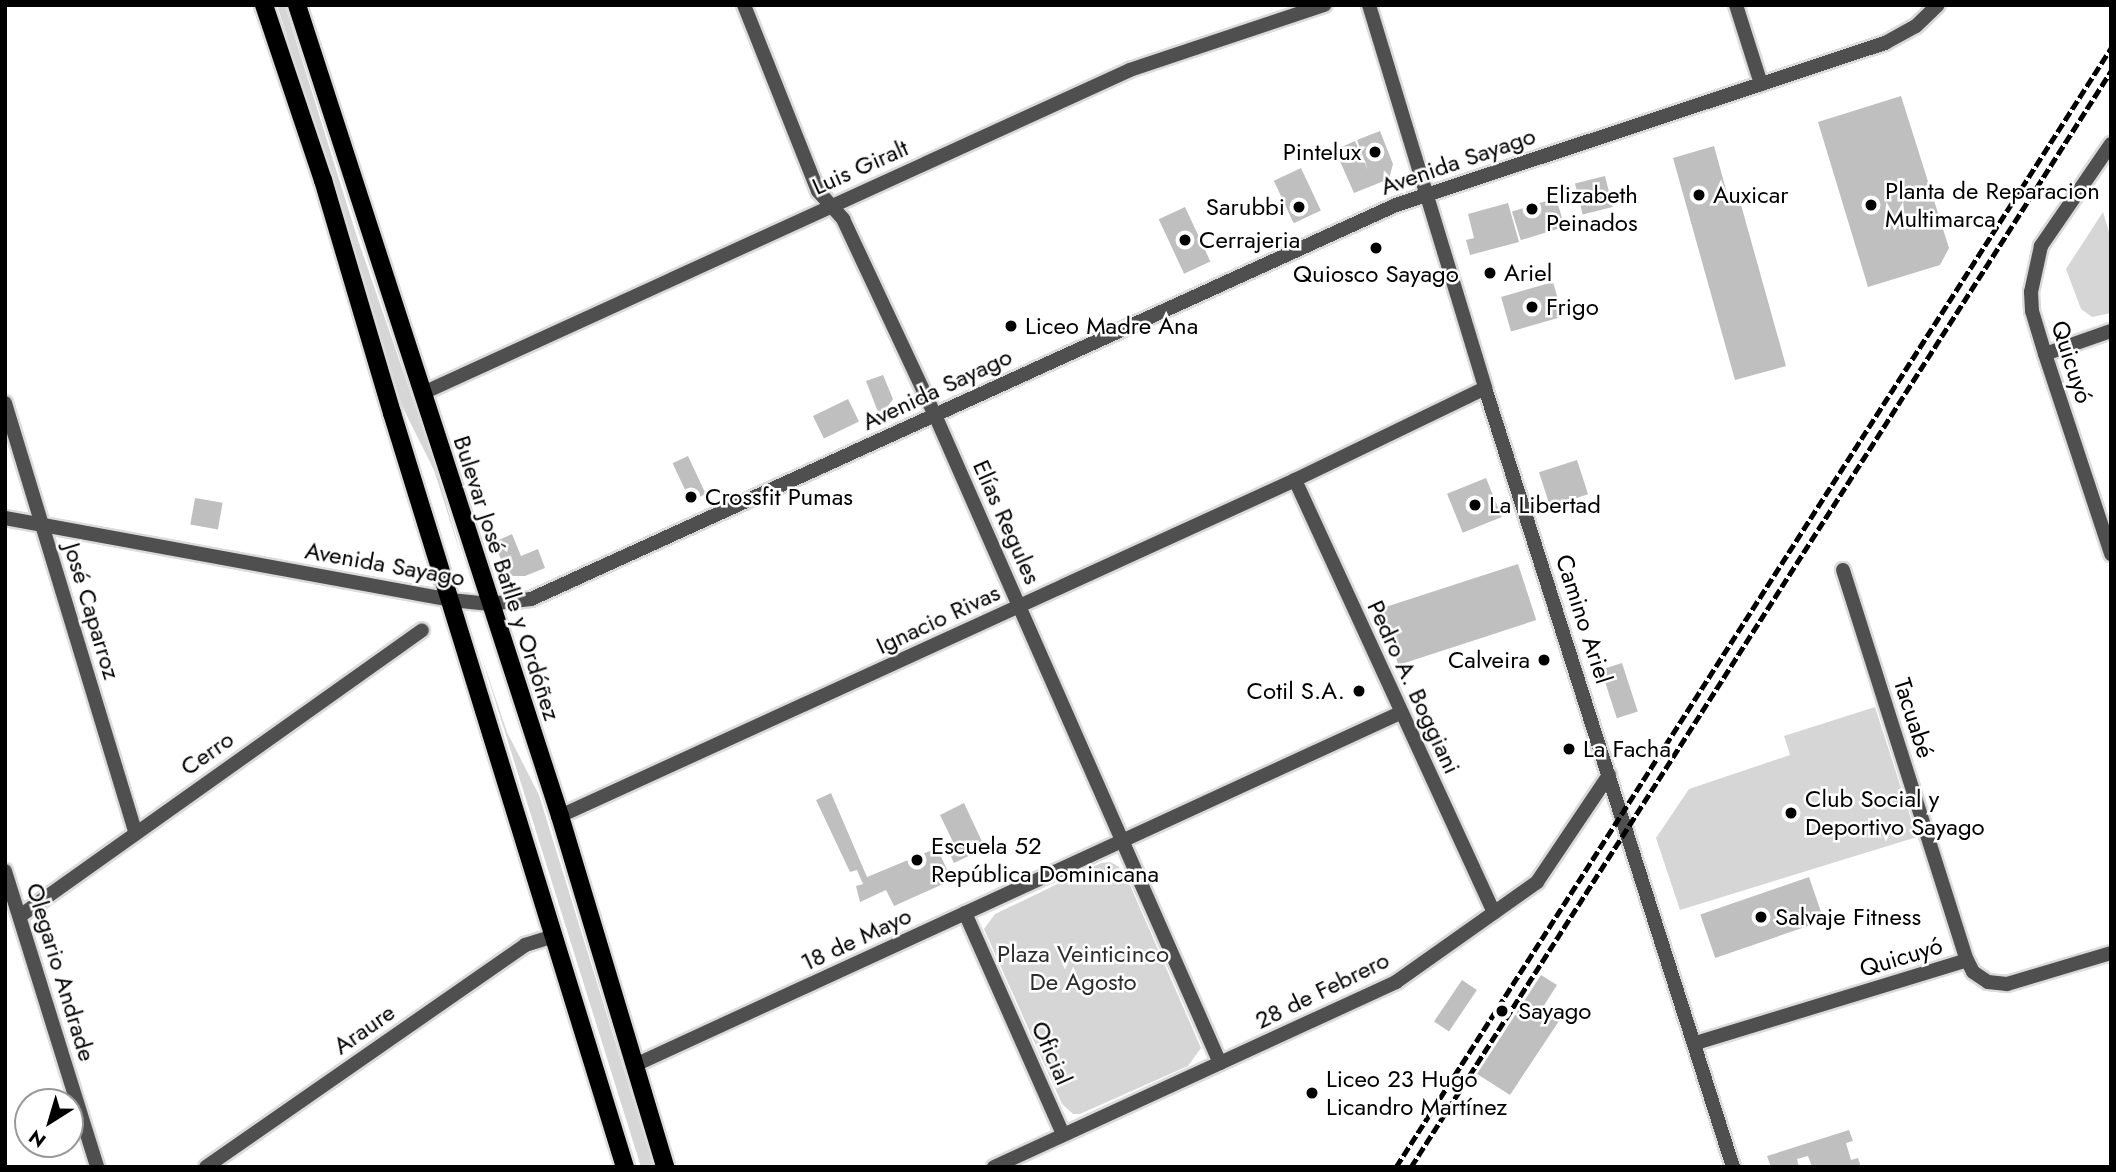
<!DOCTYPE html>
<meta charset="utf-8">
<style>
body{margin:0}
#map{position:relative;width:2116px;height:1172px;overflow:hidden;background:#fff;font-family:Jost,sans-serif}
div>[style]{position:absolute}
.green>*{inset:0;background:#d6d6d6}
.building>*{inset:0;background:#bfbfbf;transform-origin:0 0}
.roads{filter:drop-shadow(2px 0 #dbdbdb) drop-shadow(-2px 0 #dbdbdb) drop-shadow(0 2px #dbdbdb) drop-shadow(0 -2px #dbdbdb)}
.minor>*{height:14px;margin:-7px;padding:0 7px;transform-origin:7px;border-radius:7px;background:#4f4f4f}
.tertiary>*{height:14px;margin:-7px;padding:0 7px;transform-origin:7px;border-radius:7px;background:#4f4f4f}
.primary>*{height:18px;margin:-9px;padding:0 9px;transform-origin:9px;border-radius:9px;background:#000}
.rail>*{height:5px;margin-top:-2.5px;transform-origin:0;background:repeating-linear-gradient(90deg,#000 0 10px,transparent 0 13.5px)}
.dots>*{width:19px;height:19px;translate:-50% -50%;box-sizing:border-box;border:4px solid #fff;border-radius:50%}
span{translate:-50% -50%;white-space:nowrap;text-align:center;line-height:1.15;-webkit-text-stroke:5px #fff;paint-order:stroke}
.poi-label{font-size:24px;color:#000}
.right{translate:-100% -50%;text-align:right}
.left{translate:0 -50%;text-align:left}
.street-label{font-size:24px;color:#000}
.park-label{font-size:24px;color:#2d2d2d}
.frame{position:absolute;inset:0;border:7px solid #000;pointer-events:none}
.north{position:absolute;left:14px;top:1088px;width:70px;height:70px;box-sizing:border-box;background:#fff;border:2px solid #999;border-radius:50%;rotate:217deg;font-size:19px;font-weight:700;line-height:28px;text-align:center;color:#000}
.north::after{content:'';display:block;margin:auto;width:24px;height:32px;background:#000;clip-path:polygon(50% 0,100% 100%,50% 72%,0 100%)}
</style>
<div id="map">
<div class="green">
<i style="clip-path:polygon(277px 5px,285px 5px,357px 237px,433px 458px,464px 565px,434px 470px,402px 406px)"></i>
<i style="clip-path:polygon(2103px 212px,2111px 239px,2111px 313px,2092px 317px,2081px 309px,2066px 269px)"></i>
<i style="clip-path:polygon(479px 649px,507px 732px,539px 795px,654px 1167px,641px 1167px)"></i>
<i style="clip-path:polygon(1875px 707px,1917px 837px,1680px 910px,1656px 838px,1689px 789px,1790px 755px,1784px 736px)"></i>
<i style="clip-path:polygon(1110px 862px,1118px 866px,1126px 876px,1201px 1048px,1188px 1066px,1080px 1114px,1073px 1114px,1062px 1104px,984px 929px,995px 914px,1101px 863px)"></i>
</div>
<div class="building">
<i style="clip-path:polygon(1901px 96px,1949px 248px,1940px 265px,1868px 287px,1818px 122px)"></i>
<i style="clip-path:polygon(1380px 131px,1393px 164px,1389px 179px,1354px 193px,1335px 150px,1355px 141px,1368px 170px,1357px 140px)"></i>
<i style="clip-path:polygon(1714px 146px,1728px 197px,1738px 194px,1786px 366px,1735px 380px,1673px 158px)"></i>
<i style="left:1301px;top:168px;width:47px;height:30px;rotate:65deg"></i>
<i style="left:1605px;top:176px;width:32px;height:31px;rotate:76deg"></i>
<i style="left:1556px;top:198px;width:30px;height:46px;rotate:73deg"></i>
<i style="clip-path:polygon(1508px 203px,1519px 242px,1470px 255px,1466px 240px,1474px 238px,1468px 214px)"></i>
<i style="left:1185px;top:207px;width:60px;height:29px;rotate:65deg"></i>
<i style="left:1553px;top:282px;width:36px;height:54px;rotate:74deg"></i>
<i style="clip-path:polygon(883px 375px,893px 399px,886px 409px,878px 412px,866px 381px)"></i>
<i style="left:848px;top:399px;width:25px;height:39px;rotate:64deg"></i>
<i style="left:688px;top:456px;width:42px;height:17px;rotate:65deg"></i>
<i style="left:1577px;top:460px;width:36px;height:40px;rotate:72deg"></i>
<i style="left:1486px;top:478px;width:42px;height:42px;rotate:68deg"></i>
<i style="left:195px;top:498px;width:28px;height:27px;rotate:10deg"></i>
<i style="clip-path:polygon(512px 534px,521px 556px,538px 549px,545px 568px,525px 576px,513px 576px,506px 572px,494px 542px)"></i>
<i style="left:1518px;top:564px;width:59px;height:145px;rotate:72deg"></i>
<i style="left:1622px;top:663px;width:51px;height:22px;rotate:72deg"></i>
<i style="clip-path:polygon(831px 793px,867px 877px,937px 848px,952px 880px,894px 906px,886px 890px,860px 902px,856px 886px,863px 884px,857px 870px,850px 872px,816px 800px)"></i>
<i style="clip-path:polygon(964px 803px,985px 848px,954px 863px,946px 847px,954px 844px,940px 815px)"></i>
<i style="left:1809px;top:877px;width:46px;height:115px;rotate:71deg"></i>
<i style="clip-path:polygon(1541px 975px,1557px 985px,1543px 1007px,1561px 1018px,1510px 1095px,1477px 1074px)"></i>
<i style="left:1462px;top:980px;width:18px;height:50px;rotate:34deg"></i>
<i style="clip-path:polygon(1849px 1130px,1853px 1141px,1846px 1143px,1851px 1160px,1858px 1158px,1861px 1167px,1812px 1167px,1808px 1156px,1797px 1159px,1799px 1167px,1771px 1167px,1767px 1156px)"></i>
</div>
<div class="roads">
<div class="minor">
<i style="left:744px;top:5px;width:200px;rotate:68.3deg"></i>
<i style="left:818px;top:191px;width:38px;rotate:48deg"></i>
<i style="left:843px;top:219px;width:217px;rotate:64.9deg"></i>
<i style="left:935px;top:415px;width:708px;rotate:66.26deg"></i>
<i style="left:1736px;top:5px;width:83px;rotate:72.4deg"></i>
<i style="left:2111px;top:144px;width:124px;rotate:124.5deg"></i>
<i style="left:2041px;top:246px;width:47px;rotate:102.3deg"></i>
<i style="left:2031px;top:292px;width:19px;rotate:87deg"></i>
<i style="left:2032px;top:311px;width:45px;rotate:73.2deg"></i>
<i style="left:2045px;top:354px;width:211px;rotate:71.7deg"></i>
<i style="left:2045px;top:354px;width:70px;rotate:-19.2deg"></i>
<i style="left:423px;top:393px;width:777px;rotate:-24.55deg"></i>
<i style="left:1130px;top:70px;width:205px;rotate:-18.5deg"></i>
<i style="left:5px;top:403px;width:448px;rotate:73.1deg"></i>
<i style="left:1295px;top:480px;width:476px;rotate:65.3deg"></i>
<i style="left:1843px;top:570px;width:409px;rotate:72.4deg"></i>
<i style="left:1967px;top:960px;width:13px;rotate:63deg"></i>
<i style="left:1973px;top:972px;width:18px;rotate:34deg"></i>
<i style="left:1988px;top:982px;width:19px;rotate:6deg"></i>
<i style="left:2007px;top:984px;width:109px;rotate:-16.6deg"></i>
<i style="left:560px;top:816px;width:808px;rotate:-24.57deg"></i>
<i style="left:1295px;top:480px;width:211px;rotate:-25.8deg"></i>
<i style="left:5px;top:871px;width:310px;rotate:72.7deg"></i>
<i style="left:965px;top:913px;width:242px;rotate:66.1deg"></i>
<i style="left:20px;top:916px;width:493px;rotate:-35.4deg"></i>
<i style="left:1696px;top:1043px;width:283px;rotate:-17deg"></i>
<i style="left:635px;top:1065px;width:842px;rotate:-24.71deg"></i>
<i style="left:206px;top:1167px;width:389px;rotate:-34.8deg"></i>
<i style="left:525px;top:945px;width:28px;rotate:-17deg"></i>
<i style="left:994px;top:1167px;width:443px;rotate:-24.7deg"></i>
<i style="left:1396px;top:982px;width:173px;rotate:-35.3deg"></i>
<i style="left:1537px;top:882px;width:129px;rotate:-56.1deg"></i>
</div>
<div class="tertiary">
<i style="left:1369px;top:5px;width:400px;rotate:73.1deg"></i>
<i style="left:1485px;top:388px;width:818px;rotate:72.34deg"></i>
<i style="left:5px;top:518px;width:453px;rotate:10.4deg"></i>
<i style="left:451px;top:600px;width:39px;rotate:6deg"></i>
<i style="left:490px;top:604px;width:41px;rotate:-7deg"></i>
<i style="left:531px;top:599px;width:951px;rotate:-24.49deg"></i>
<i style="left:1396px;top:205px;width:515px;rotate:-18.33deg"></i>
<i style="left:1885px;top:43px;width:35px;rotate:-29deg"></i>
<i style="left:1916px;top:26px;width:30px;rotate:-44deg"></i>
</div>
<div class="primary">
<i style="left:264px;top:5px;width:185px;rotate:71.4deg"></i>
<i style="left:323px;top:180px;width:243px;rotate:73.5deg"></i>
<i style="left:392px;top:413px;width:789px;rotate:72.83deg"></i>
<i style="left:297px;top:5px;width:853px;rotate:72.03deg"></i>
<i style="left:560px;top:816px;width:366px;rotate:73.3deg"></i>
</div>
</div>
<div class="rail">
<i style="left:1396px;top:1167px;width:1328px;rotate:-57.42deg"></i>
<i style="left:1411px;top:1167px;width:1300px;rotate:-57.43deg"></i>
</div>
<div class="dots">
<i style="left:1375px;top:152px;background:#000"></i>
<i style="left:1699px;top:195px;background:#000"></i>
<i style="left:1871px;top:205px;background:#000"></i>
<i style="left:1299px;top:207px;background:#000"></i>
<i style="left:1532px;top:209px;background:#000"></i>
<i style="left:1185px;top:240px;background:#000"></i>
<i style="left:1376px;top:248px;background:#000"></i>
<i style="left:1490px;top:273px;background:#000"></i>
<i style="left:1532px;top:307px;background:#000"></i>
<i style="left:1011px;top:326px;background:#000"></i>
<i style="left:691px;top:497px;background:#000"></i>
<i style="left:1475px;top:505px;background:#000"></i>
<i style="left:1544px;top:660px;background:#000"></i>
<i style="left:1359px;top:691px;background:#000"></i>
<i style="left:1569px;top:749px;background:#000"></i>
<i style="left:1791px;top:813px;background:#000"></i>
<i style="left:917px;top:860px;background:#000"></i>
<i style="left:1761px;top:917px;background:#000"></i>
<i style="left:1502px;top:1011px;background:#000"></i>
<i style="left:1312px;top:1093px;background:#000"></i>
</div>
<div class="poi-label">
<span class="right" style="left:1361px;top:152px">Pintelux</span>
<span class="left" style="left:1885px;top:205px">Planta de Reparacion<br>Multimarca</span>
<span class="left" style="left:1546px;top:209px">Elizabeth<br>Peinados</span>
<span class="left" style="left:1713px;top:195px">Auxicar</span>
<span class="right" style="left:1285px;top:207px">Sarubbi</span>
<span class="left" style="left:1199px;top:240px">Cerrajeria</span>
<span class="left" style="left:1504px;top:273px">Ariel</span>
<span style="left:1376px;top:274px">Quiosco Sayago</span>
<span class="left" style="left:1546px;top:307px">Frigo</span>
<span class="left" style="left:1025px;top:326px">Liceo Madre Ana</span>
<span class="left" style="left:705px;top:497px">Crossfit Pumas</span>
<span class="left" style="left:1489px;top:505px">La Libertad</span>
<span class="right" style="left:1530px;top:660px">Calveira</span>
<span class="right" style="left:1345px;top:691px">Cotil S.A.</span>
<span class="left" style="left:1583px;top:749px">La Facha</span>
<span class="left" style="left:1805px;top:813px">Club Social y<br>Deportivo Sayago</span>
<span class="left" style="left:931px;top:860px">Escuela 52<br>República Dominicana</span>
<span class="left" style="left:1775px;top:917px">Salvaje Fitness</span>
<span class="left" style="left:1518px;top:1011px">Sayago</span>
<span class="left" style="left:1326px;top:1093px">Liceo 23 Hugo<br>Licandro Martínez</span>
</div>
<div class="street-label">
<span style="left:1458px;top:161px;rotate:-19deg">Avenida Sayago</span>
<span style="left:860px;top:167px;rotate:-24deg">Luis Giralt</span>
<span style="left:2072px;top:362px;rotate:72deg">Quicuyó</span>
<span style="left:937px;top:389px;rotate:-25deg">Avenida Sayago</span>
<span style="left:1007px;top:522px;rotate:66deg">Elías Regules</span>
<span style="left:385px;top:564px;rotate:10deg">Avenida Sayago</span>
<span style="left:507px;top:578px;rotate:72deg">Bulevar José Batlle y Ordóñez</span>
<span style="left:92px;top:611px;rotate:73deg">José Caparroz</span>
<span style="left:938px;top:619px;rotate:-25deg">Ignacio Rivas</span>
<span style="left:1584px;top:619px;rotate:72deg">Camino Ariel</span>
<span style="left:1414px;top:687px;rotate:65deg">Pedro A. Boggiani</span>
<span style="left:1914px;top:718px;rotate:72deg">Tacuabé</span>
<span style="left:207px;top:753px;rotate:-35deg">Cerro</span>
<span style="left:856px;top:939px;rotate:-25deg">18 de Mayo</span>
<span style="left:1901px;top:957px;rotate:-17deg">Quicuyó</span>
<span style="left:61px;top:972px;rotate:73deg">Olegario Andrade</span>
<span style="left:1322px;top:990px;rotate:-26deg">28 de Febrero</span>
<span style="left:364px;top:1029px;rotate:-35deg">Araure</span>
<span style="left:1052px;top:1053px;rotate:66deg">Oficial</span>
</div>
<div class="park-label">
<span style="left:1083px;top:968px">Plaza Veinticinco<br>De Agosto</span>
</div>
<div class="frame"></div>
<div class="north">N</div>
</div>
